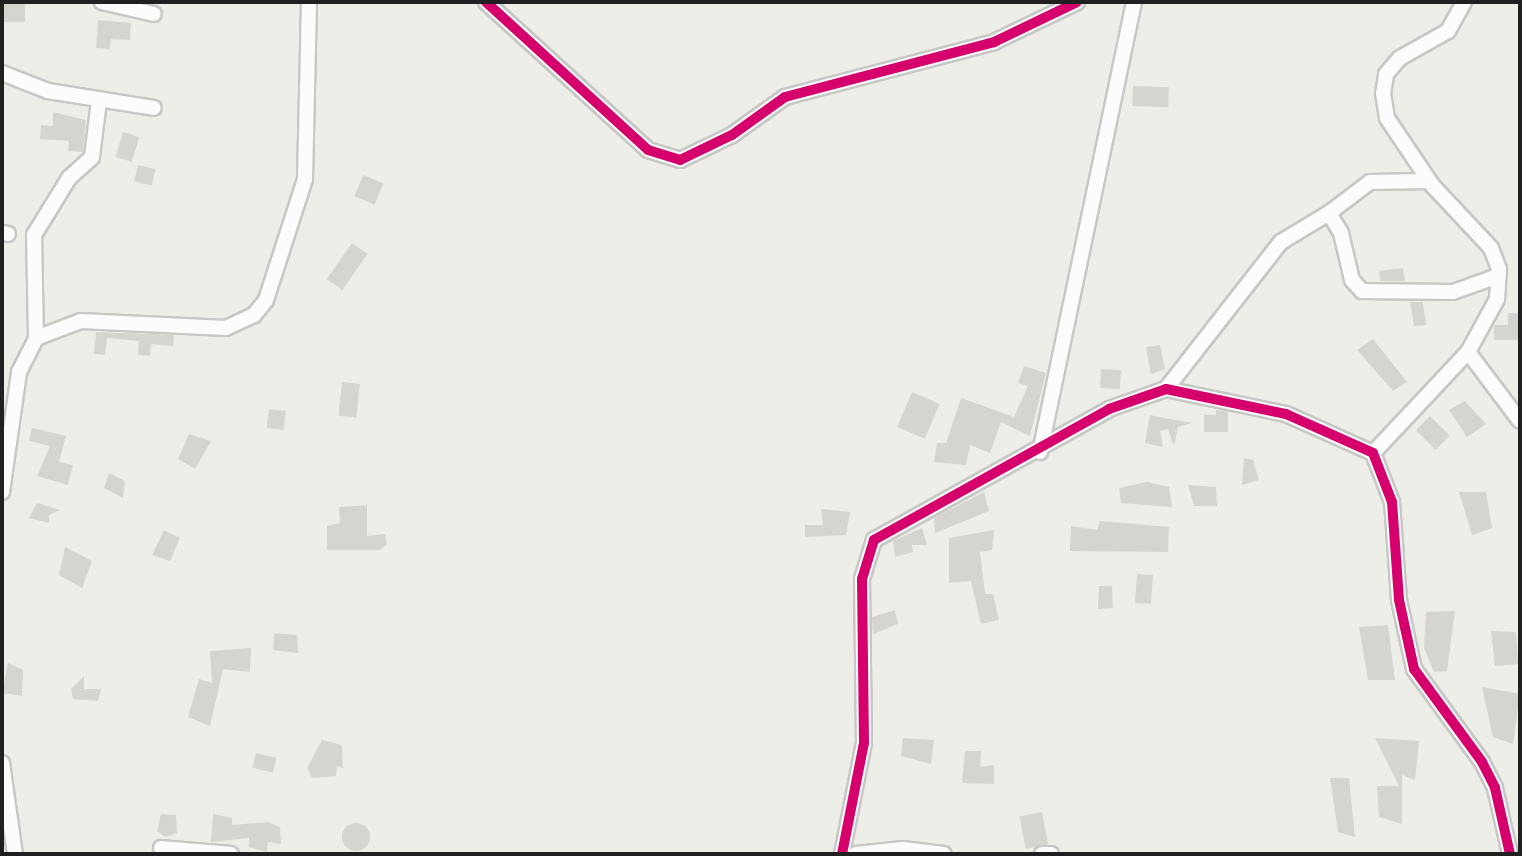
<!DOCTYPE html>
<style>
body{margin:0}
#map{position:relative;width:1522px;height:856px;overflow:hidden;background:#eeeee9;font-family:Overpass,sans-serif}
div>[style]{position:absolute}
.building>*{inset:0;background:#d5d4d0;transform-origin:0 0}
.round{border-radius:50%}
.roads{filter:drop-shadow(2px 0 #c7c7c5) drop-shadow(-2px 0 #c7c7c5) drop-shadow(0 2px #c7c7c5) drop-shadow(0 -2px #c7c7c5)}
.minor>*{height:14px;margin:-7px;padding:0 7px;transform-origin:7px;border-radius:7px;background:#fcfcfc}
.cycleway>*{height:10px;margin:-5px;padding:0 5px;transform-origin:5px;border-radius:5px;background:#d6006c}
span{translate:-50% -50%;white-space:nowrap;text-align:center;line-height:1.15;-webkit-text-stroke:6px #fff;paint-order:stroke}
.frame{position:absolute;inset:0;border:4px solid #202020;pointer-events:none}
</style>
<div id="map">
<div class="building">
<i style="left:4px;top:2px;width:21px;height:20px"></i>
<i style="clip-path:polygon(98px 20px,131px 23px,130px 40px,111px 39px,110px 49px,96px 48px)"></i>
<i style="left:1133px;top:86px;width:36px;height:20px;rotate:2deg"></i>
<i style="clip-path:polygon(53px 112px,86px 120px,83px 152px,68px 151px,69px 141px,40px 139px,41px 125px,53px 126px)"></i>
<i style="left:123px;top:132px;width:17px;height:26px;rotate:17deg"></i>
<i style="left:138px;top:165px;width:18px;height:17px;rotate:13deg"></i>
<i style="left:363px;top:175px;width:22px;height:23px;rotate:22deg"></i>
<i style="left:352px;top:243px;width:19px;height:44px;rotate:35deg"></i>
<i style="clip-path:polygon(1403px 268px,1405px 281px,1380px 281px,1379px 271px)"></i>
<i style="clip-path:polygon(1410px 302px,1423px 302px,1426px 325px,1414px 326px)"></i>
<i style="clip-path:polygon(1508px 313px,1520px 313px,1520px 340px,1494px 340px,1494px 325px,1508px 325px)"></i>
<i style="clip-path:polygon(96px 332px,174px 335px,173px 346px,151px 344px,150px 356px,138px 355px,139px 341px,107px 338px,105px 355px,94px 354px)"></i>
<i style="clip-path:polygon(1373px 339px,1407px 382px,1393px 391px,1357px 350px)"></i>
<i style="clip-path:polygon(1160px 345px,1165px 369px,1151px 374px,1146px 347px)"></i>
<i style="clip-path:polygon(1024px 366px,1046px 373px,1030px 436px,1001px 422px,990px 453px,970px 445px,966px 465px,934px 462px,937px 443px,946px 443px,961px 398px,1014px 417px,1028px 386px,1018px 383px)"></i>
<i style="left:1101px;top:369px;width:20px;height:19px;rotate:3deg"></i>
<i style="left:342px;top:382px;width:18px;height:34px;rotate:6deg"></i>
<i style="left:912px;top:392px;width:30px;height:38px;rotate:23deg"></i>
<i style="clip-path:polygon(1465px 401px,1486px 424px,1467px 437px,1449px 410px)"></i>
<i style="left:269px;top:409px;width:17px;height:19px;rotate:7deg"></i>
<i style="clip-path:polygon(1216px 410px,1228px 412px,1228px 432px,1204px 432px,1204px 415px,1216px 415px)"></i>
<i style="clip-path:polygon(1150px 415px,1165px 418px,1192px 423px,1178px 427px,1174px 446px,1168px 429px,1160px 431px,1163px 447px,1145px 443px)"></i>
<i style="left:1430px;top:416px;width:28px;height:20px;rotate:45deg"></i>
<i style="clip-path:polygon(32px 428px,66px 436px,59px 462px,73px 465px,68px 485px,37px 476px,50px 446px,29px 441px)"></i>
<i style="clip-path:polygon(189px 434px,211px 441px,195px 469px,178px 459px)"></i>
<i style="clip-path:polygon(1244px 458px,1253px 460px,1259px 480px,1242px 485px)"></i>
<i style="clip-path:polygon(109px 473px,125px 481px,123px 498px,104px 488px)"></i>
<i style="clip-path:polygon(1147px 482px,1169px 487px,1172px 507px,1121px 503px,1119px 488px)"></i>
<i style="clip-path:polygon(1188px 485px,1216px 487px,1217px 506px,1194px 506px)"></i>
<i style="clip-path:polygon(984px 492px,989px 511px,935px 533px,934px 518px)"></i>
<i style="clip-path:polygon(1459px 492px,1486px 492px,1492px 528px,1472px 535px)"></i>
<i style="clip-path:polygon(37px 503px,60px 510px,49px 515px,49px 523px,29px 518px)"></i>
<i style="clip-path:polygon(367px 505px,367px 536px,385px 534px,387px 544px,380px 550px,327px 550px,327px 526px,340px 523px,339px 507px)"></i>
<i style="clip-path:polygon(821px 509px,850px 512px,846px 535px,805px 537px,805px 525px,823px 525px)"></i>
<i style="clip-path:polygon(1100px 521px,1169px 527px,1168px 552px,1070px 551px,1071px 526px,1097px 530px)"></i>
<i style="clip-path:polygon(922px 528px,927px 545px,912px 545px,913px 552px,895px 557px,893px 541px)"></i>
<i style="clip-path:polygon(164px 530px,180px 538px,170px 561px,152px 555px)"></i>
<i style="clip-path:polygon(994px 530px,992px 550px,980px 552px,985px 594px,993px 594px,999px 620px,981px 624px,971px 581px,949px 583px,949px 538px)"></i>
<i style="clip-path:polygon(65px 547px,92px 561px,82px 588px,59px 575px)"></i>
<i style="left:1137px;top:574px;width:16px;height:29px;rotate:4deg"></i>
<i style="clip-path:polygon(1099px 586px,1112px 586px,1113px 608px,1098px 609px)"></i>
<i style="clip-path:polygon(895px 610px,898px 624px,873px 634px,872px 617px)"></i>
<i style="clip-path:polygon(1455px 611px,1447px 671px,1434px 672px,1424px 648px,1426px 612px)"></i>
<i style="clip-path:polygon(1388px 625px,1395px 680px,1368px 680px,1359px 627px)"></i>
<i style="clip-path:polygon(1491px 631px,1516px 632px,1518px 664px,1495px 666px)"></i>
<i style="clip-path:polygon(274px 633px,297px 635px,298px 653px,273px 650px)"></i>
<i style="clip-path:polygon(251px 648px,250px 672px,223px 669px,210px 726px,188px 717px,199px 679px,212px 683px,210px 651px)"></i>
<i style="clip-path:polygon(8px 663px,23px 670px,22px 696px,2px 693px)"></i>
<i style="clip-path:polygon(84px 676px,84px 689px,101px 689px,98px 701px,73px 699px,71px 689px)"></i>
<i style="clip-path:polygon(1482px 687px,1520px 694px,1513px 744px,1493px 737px)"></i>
<i style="clip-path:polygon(903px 738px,934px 740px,931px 764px,901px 756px)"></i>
<i style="clip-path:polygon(1375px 738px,1419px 741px,1415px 780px,1402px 775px,1402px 824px,1379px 817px,1377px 786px,1399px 786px)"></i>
<i style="clip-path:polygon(322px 740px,342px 745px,343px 768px,337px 766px,336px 776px,312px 778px,307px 768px)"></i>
<i style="clip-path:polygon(965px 751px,981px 751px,980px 767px,994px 765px,994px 784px,962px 783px)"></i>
<i style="left:256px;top:753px;width:21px;height:15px;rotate:14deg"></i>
<i style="clip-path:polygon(1330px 778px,1349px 778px,1355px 837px,1338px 832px)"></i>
<i style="left:1042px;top:812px;width:33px;height:23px;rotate:79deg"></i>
<i style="clip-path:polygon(161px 814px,176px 815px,177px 833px,165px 837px,157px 831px)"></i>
<i style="clip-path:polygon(213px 814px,232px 818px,232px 825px,268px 822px,280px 827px,281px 844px,268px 842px,267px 852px,249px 847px,249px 838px,211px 842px)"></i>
<i class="round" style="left:342px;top:823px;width:28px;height:28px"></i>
</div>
<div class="roads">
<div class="minor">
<i style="left:102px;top:2px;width:53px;rotate:13deg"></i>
<i style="left:486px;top:2px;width:219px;rotate:42.4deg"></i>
<i style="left:648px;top:150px;width:34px;rotate:17deg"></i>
<i style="left:680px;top:160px;width:58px;rotate:-25.7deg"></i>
<i style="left:732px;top:135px;width:65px;rotate:-35.6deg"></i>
<i style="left:785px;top:97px;width:216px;rotate:-14.7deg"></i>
<i style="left:994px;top:42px;width:92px;rotate:-25.7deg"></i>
<i style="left:2px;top:73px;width:49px;rotate:21.4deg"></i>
<i style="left:48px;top:91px;width:107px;rotate:9.1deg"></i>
<i style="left:1329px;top:213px;width:51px;rotate:-37.1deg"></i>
<i style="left:1370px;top:182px;width:59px;rotate:-1deg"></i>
<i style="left:2px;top:233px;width:6px;rotate:9deg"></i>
<i style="left:36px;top:338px;width:48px;rotate:-20.7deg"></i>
<i style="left:81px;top:321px;width:145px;rotate:2.8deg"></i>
<i style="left:226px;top:328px;width:31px;rotate:-25deg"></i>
<i style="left:254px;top:315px;width:19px;rotate:-51deg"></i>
<i style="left:266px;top:300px;width:127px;rotate:-72.1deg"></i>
<i style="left:305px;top:179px;width:177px;rotate:-88.7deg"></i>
<i style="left:1468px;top:352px;width:86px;rotate:53deg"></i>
<i style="left:1166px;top:389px;width:187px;rotate:-52deg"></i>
<i style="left:1281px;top:242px;width:56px;rotate:-31.1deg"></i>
<i style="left:1329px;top:213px;width:23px;rotate:59deg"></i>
<i style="left:1341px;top:233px;width:48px;rotate:76.8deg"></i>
<i style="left:1352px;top:280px;width:15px;rotate:48deg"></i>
<i style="left:1362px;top:291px;width:91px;rotate:0.6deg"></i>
<i style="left:1453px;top:292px;width:48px;rotate:-19.6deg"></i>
<i style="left:1040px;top:452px;width:460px;rotate:-78.2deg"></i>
<i style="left:1373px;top:453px;width:139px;rotate:-46.8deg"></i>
<i style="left:1468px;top:352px;width:60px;rotate:-61.3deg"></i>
<i style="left:1497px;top:299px;width:30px;rotate:-86deg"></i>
<i style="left:1499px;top:269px;width:22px;rotate:-111deg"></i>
<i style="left:1491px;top:248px;width:86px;rotate:-133.1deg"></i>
<i style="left:1432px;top:185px;width:81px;rotate:-123.9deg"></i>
<i style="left:1387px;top:118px;width:24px;rotate:-99deg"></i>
<i style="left:1383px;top:94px;width:20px;rotate:-81deg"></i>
<i style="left:1386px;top:74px;width:21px;rotate:-49deg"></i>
<i style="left:1400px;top:58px;width:55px;rotate:-29.4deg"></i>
<i style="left:1448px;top:31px;width:33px;rotate:-61deg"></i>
<i style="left:2px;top:492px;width:121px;rotate:-81.9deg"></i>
<i style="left:19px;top:372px;width:38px;rotate:-63deg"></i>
<i style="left:36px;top:338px;width:103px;rotate:-91.1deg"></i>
<i style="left:34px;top:235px;width:67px;rotate:-58.4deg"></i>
<i style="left:69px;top:178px;width:31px;rotate:-42deg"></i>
<i style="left:92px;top:157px;width:56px;rotate:-82.9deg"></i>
<i style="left:2px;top:763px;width:92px;rotate:81.9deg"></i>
<i style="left:161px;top:848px;width:70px;rotate:4.9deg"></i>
<i style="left:842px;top:854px;width:113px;rotate:-78.8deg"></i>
<i style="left:864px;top:743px;width:164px;rotate:-90.7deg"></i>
<i style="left:862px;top:579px;width:41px;rotate:-72.9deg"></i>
<i style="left:874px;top:540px;width:269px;rotate:-29.1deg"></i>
<i style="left:1109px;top:409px;width:60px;rotate:-19.3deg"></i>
<i style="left:1166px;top:389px;width:123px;rotate:11.8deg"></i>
<i style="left:1286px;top:414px;width:95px;rotate:24.1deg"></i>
<i style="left:1373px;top:453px;width:53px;rotate:68.8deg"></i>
<i style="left:1392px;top:502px;width:98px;rotate:85.9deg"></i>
<i style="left:1399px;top:600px;width:71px;rotate:77.7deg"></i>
<i style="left:1414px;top:669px;width:115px;rotate:53.8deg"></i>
<i style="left:1482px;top:762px;width:29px;rotate:63deg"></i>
<i style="left:1495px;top:788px;width:68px;rotate:77.2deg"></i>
<i style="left:856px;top:854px;width:47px;rotate:-6.1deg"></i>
<i style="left:903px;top:849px;width:41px;rotate:7deg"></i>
<i style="left:1042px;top:854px;width:9px"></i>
</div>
</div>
<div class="cycleway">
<i style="left:486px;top:2px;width:219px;rotate:42.4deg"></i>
<i style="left:648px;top:150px;width:34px;rotate:17deg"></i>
<i style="left:680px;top:160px;width:58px;rotate:-25.7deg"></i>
<i style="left:732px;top:135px;width:65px;rotate:-35.6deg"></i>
<i style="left:785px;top:97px;width:216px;rotate:-14.7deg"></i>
<i style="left:994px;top:42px;width:92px;rotate:-25.7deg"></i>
<i style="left:842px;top:854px;width:113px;rotate:-78.8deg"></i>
<i style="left:864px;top:743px;width:164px;rotate:-90.7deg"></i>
<i style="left:862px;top:579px;width:41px;rotate:-72.9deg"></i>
<i style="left:874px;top:540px;width:269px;rotate:-29.1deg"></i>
<i style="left:1109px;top:409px;width:60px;rotate:-19.3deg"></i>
<i style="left:1166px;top:389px;width:123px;rotate:11.8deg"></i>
<i style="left:1286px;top:414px;width:95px;rotate:24.1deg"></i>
<i style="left:1373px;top:453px;width:53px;rotate:68.8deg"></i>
<i style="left:1392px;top:502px;width:98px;rotate:85.9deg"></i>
<i style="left:1399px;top:600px;width:71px;rotate:77.7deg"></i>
<i style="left:1414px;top:669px;width:115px;rotate:53.8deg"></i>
<i style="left:1482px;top:762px;width:29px;rotate:63deg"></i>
<i style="left:1495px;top:788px;width:68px;rotate:77.2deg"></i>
</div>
<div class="frame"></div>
</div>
